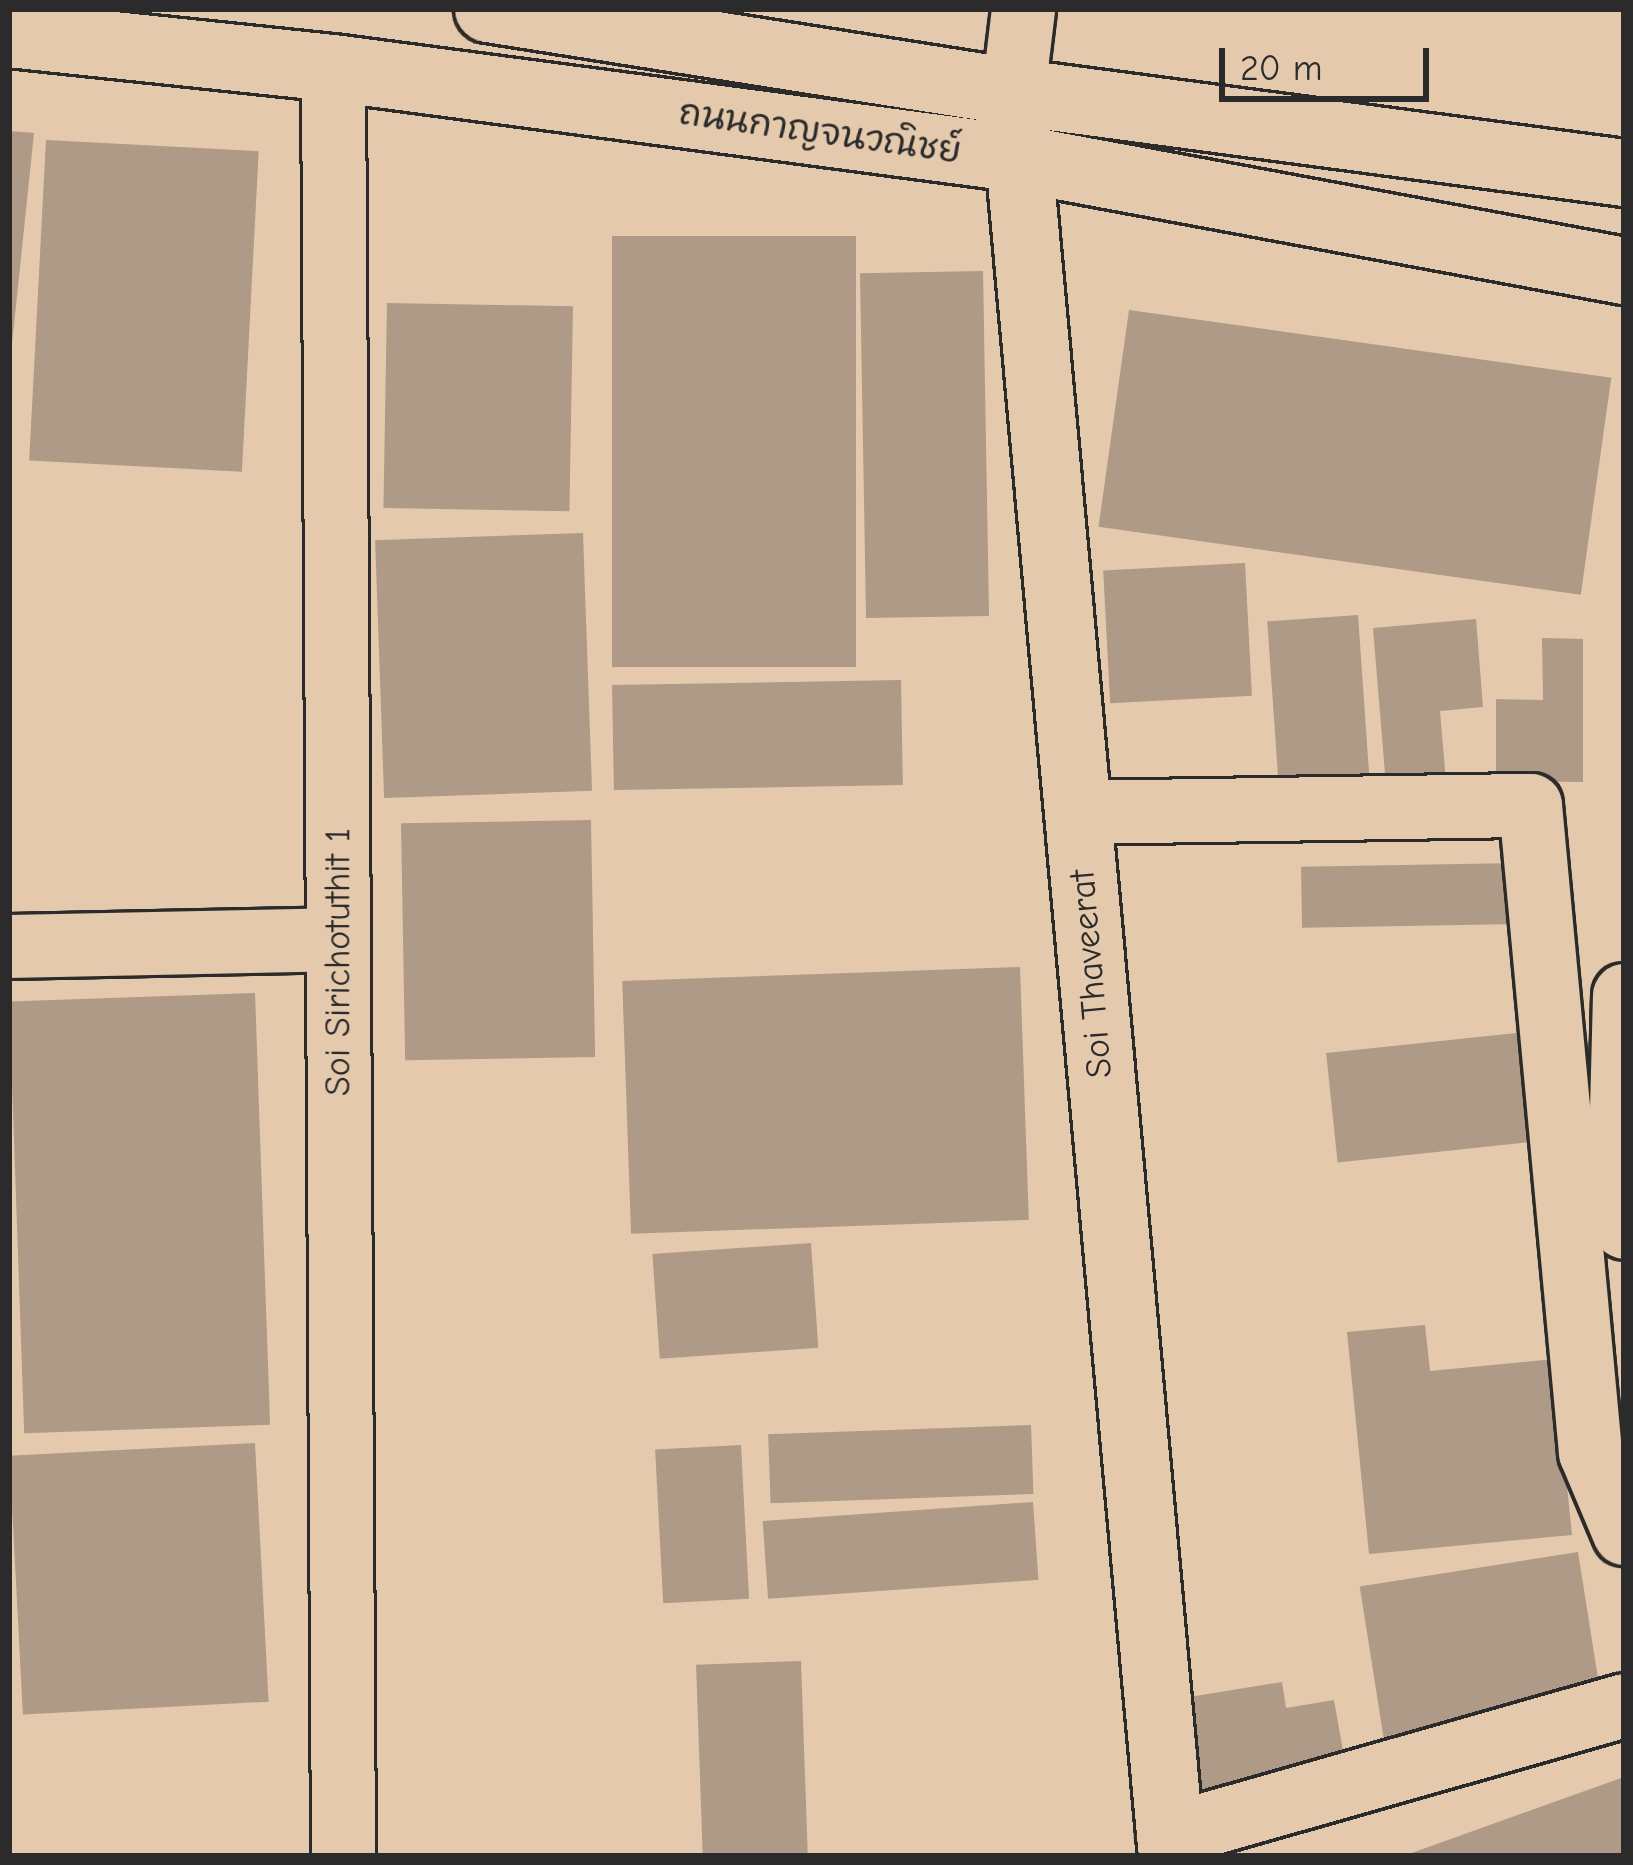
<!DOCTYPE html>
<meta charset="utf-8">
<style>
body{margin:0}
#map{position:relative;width:1633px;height:1865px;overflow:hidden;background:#e4c9ac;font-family:"Comic Neue","Playpen Sans Thai",sans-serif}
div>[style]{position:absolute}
.building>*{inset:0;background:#ae9a86;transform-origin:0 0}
.roads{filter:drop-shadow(3px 0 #2b2b2b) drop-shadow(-3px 0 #2b2b2b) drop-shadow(0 3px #2b2b2b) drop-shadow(0 -3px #2b2b2b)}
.street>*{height:63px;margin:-31.5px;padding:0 31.5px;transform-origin:31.5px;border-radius:31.5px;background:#e4c9ac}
.secondary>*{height:66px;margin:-33px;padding:0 33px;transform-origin:33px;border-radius:33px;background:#e4c9ac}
.primary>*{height:66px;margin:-33px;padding:0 33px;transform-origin:33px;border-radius:33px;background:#e4c9ac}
span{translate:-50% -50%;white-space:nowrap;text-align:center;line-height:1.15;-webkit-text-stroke:9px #e4c9ac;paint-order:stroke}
.street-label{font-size:36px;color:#2b2b2b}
.frame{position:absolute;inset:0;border:12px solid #2b2b2b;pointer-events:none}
.scale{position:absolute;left:1219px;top:48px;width:210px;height:54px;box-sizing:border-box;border:6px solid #2b2b2b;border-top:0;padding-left:15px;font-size:36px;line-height:42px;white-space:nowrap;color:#2b2b2b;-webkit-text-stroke:9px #e4c9ac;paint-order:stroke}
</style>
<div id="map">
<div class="building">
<i style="clip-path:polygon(9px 131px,34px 133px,12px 344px,9px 344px)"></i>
<i style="left:46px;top:140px;width:213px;height:321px;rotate:3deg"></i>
<i style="left:856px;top:236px;width:431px;height:244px;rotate:90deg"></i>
<i style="left:983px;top:271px;width:345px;height:123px;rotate:89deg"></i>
<i style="left:387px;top:303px;width:186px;height:205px;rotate:1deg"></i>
<i style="left:1129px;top:310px;width:487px;height:219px;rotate:8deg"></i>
<i style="left:583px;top:533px;width:258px;height:208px;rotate:88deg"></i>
<i style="left:1245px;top:563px;width:133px;height:142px;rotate:87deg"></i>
<i style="left:1358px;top:615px;width:173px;height:91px;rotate:86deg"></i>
<i style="clip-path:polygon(1476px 619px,1483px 707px,1440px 711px,1446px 781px,1386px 786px,1373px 628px)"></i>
<i style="clip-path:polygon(1542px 638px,1583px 639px,1583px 782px,1496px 781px,1496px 699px,1543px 700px)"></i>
<i style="left:901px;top:680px;width:105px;height:289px;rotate:89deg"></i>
<i style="left:591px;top:820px;width:237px;height:190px;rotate:89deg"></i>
<i style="left:1518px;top:863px;width:61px;height:217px;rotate:89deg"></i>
<i style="left:1020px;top:967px;width:253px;height:398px;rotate:88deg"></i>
<i style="left:255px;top:993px;width:432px;height:246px;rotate:88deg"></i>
<i style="left:1526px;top:1032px;width:110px;height:201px;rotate:84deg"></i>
<i style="left:811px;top:1243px;width:105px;height:159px;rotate:86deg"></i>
<i style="clip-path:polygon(1425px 1325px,1430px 1371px,1554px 1359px,1572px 1535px,1369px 1554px,1347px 1332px)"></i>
<i style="left:1031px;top:1425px;width:69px;height:263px;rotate:88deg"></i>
<i style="left:255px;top:1443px;width:259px;height:246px;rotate:87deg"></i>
<i style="left:741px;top:1445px;width:154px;height:86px;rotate:87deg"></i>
<i style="left:1033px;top:1502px;width:78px;height:271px;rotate:86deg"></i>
<i style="left:1578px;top:1552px;width:158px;height:221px;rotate:81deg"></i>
<i style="left:801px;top:1661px;width:195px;height:105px;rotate:88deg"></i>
<i style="clip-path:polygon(1282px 1682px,1286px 1708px,1334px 1700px,1348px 1779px,1188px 1805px,1171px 1700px)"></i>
<i style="clip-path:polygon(1624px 1777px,1624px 1856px,1407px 1856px,1406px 1855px)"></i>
</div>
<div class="roads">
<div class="street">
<i style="left:333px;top:68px;width:1788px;rotate:89.68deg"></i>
<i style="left:1013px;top:92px;width:84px;rotate:-83.1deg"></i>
<i style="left:1077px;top:812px;width:453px;rotate:-0.9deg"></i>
<i style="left:1530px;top:805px;width:650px;rotate:84.7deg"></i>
<i style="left:1590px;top:1452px;width:88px;rotate:67.2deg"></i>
<i style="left:9px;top:946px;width:329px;rotate:-1.2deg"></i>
<i style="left:1624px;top:995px;width:197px;rotate:91.5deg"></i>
<i style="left:1619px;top:1192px;width:35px;rotate:82deg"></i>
<i style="left:1168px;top:1835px;width:474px;rotate:-15.9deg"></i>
</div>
<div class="secondary">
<i style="left:1014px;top:103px;width:1760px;rotate:84.85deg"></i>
</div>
<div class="primary">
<i style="left:488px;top:9px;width:532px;rotate:8.98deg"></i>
<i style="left:1013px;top:92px;width:616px;rotate:7.55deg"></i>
<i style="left:9px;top:34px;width:326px;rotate:6deg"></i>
<i style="left:333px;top:68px;width:694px;rotate:7.53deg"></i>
<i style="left:1021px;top:159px;width:613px;rotate:10.52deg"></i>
</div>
</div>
<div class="street-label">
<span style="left:820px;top:132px;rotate:8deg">ถนนกาญจนวณิชย์</span>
<span style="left:338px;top:962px;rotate:-90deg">Soi Sirichotuthit 1</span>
<span style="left:1091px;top:974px;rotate:-95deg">Soi Thaveerat</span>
</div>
<div class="frame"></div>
<div class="scale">20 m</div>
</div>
